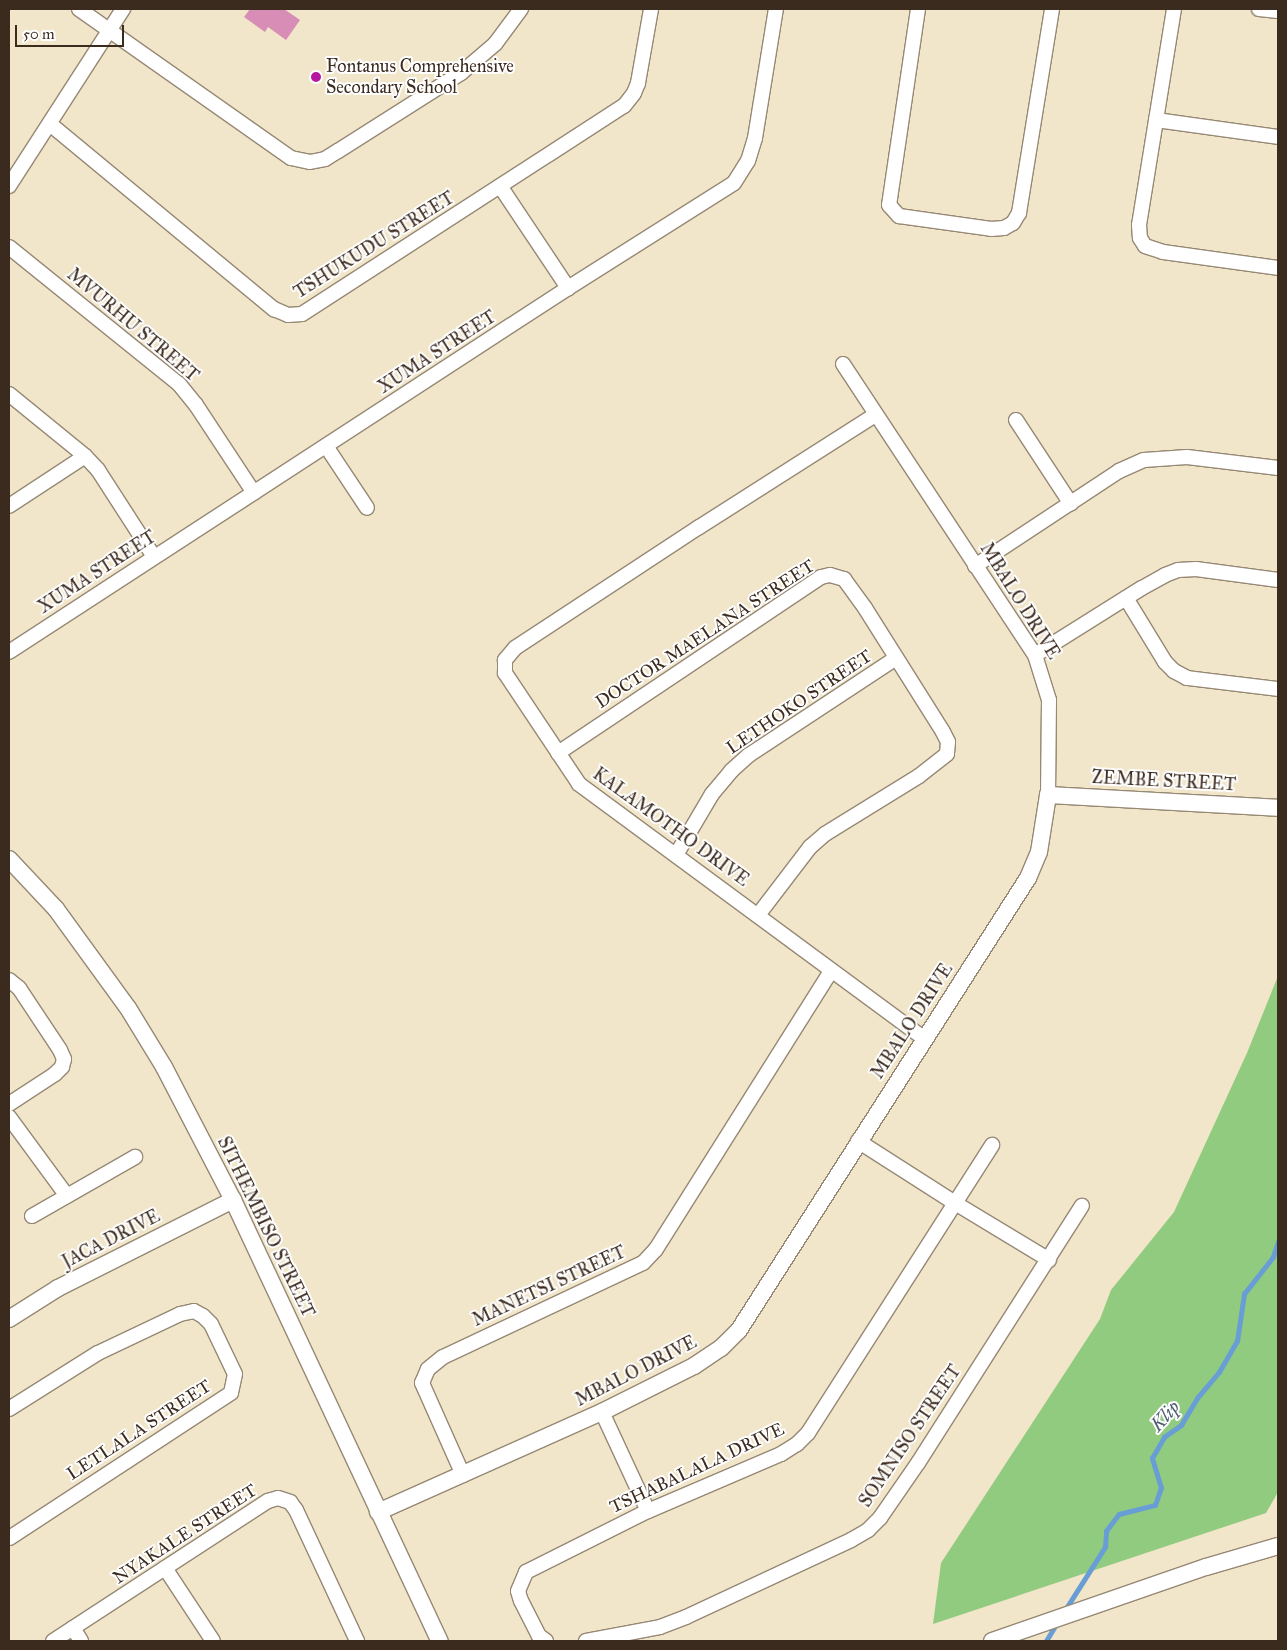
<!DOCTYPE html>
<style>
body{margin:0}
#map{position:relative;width:1287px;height:1650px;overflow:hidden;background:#f1e5ca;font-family:"IM FELL Great Primer",serif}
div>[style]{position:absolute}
.green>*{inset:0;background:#91cb7f}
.stream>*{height:4.5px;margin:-2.25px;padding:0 2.25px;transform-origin:2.25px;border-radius:2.25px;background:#689ed5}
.building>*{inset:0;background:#d78db5}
.roads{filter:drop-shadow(1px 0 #968874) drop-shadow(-1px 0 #968874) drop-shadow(0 1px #968874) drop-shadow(0 -1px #968874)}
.minor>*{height:14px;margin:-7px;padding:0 7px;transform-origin:7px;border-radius:7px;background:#fff}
.tertiary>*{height:16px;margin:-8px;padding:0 8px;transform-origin:8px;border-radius:8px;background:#fff}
.dots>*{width:14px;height:14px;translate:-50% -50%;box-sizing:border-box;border:2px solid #fff;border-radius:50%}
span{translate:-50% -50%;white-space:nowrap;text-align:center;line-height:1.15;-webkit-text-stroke:4px #fff;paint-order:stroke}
.poi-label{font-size:18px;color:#3b2a1e}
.left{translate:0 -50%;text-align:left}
.street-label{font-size:18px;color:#3b2a1e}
.water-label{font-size:19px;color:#4f5e70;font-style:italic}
.frame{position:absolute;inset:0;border:10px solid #3b2a1e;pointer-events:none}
.scale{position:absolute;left:15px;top:25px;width:109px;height:22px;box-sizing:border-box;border:2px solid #3b2a1e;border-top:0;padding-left:6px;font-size:15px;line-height:18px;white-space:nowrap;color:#3b2a1e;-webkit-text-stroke:4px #fff;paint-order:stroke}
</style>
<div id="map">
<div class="green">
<i style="clip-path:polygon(1278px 976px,1278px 1492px,1266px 1513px,933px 1624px,941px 1563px,1100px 1319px,1111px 1290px,1174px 1212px,1247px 1053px)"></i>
</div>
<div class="stream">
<i style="left:1065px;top:1610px;width:75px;rotate:-57.6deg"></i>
<i style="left:1105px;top:1547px;width:16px;rotate:-86deg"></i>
<i style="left:1106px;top:1531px;width:21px;rotate:-53deg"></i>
<i style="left:1119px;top:1514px;width:37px;rotate:-14deg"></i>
<i style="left:1155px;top:1505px;width:18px;rotate:-71deg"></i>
<i style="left:1161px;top:1488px;width:31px;rotate:-107deg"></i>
<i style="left:1152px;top:1458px;width:24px;rotate:-60deg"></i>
<i style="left:1164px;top:1437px;width:21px;rotate:-35deg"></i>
<i style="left:1181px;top:1425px;width:33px;rotate:-59deg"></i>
<i style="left:1198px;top:1397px;width:33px;rotate:-50deg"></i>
<i style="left:1219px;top:1372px;width:36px;rotate:-60deg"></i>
<i style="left:1237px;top:1341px;width:48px;rotate:-81.5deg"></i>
<i style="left:1244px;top:1294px;width:47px;rotate:-51.9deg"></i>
<i style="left:1273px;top:1257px;width:16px;rotate:-72deg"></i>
<i style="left:1046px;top:1641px;width:21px;rotate:-59deg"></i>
</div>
<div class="building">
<i style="clip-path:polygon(250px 9px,284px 9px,300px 20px,286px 40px,268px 27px,265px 32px,244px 17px)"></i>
</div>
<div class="roads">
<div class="minor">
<i style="left:79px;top:9px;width:259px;rotate:35.1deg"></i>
<i style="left:291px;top:158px;width:19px;rotate:12deg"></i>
<i style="left:310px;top:162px;width:15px;rotate:-11deg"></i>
<i style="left:325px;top:159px;width:15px;rotate:-32deg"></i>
<i style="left:338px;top:151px;width:146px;rotate:-32.4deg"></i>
<i style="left:461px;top:73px;width:45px;rotate:-40.5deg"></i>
<i style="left:495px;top:44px;width:44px;rotate:-53.4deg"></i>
<i style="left:918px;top:9px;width:198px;rotate:98.4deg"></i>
<i style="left:889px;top:205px;width:15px;rotate:48deg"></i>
<i style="left:899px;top:216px;width:93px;rotate:8deg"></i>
<i style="left:991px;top:229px;width:13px;rotate:-4deg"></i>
<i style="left:1004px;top:228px;width:10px;rotate:-29deg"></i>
<i style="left:1013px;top:223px;width:12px;rotate:-59deg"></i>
<i style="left:1019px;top:213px;width:207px;rotate:-80.8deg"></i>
<i style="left:1174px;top:9px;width:219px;rotate:99.2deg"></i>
<i style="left:1139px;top:225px;width:13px;rotate:86deg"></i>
<i style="left:1140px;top:238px;width:9px;rotate:58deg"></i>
<i style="left:1145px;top:246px;width:19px;rotate:18deg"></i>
<i style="left:1163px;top:252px;width:116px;rotate:7.9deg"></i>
<i style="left:1259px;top:9px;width:19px;rotate:6deg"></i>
<i style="left:1156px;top:120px;width:123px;rotate:7.9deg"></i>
<i style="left:50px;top:124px;width:291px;rotate:39.6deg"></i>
<i style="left:274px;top:309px;width:15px;rotate:23deg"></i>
<i style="left:288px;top:315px;width:14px;rotate:-4deg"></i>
<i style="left:302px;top:314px;width:383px;rotate:-32.9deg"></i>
<i style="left:624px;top:106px;width:16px;rotate:-52deg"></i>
<i style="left:634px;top:93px;width:11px;rotate:-68deg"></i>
<i style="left:638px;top:83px;width:75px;rotate:-80deg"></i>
<i style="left:9px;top:186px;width:211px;rotate:-57.2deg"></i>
<i style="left:500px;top:186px;width:123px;rotate:56.3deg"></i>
<i style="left:9px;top:247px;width:218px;rotate:38.9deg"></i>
<i style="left:179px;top:384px;width:27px;rotate:51deg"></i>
<i style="left:196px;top:405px;width:105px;rotate:56.6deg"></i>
<i style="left:843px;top:364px;width:349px;rotate:56.6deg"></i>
<i style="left:1035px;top:655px;width:47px;rotate:72.7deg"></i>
<i style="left:1049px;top:700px;width:95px;rotate:90.6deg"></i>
<i style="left:9px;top:394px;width:98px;rotate:39.2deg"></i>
<i style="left:85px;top:456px;width:19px;rotate:47deg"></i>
<i style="left:98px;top:470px;width:103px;rotate:57.2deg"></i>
<i style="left:875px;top:415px;width:209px;rotate:147.5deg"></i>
<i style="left:699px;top:527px;width:220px;rotate:146.7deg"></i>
<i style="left:515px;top:648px;width:16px;rotate:130deg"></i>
<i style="left:505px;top:660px;width:13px;rotate:90deg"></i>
<i style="left:505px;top:673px;width:133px;rotate:56.3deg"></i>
<i style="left:579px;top:784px;width:430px;rotate:36.4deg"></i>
<i style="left:1016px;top:420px;width:100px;rotate:56.8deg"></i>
<i style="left:326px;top:446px;width:74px;rotate:56.5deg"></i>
<i style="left:9px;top:506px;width:91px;rotate:-33.3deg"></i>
<i style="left:975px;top:566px;width:173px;rotate:-33.4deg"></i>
<i style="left:1119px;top:471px;width:27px;rotate:-24deg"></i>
<i style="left:1144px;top:460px;width:43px;rotate:-4deg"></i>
<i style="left:1187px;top:457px;width:92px;rotate:6.9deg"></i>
<i style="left:1126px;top:598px;width:75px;rotate:58.6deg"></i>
<i style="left:1165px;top:662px;width:13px;rotate:45deg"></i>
<i style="left:1174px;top:671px;width:15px;rotate:28deg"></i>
<i style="left:1187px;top:678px;width:92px;rotate:6.9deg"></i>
<i style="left:9px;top:652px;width:667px;rotate:-33.07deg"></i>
<i style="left:568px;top:288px;width:196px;rotate:-32.3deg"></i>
<i style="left:734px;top:183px;width:26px;rotate:-58deg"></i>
<i style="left:748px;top:161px;width:24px;rotate:-73deg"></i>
<i style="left:755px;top:138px;width:131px;rotate:-80.8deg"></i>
<i style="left:1035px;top:655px;width:126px;rotate:-32.1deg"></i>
<i style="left:1142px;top:588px;width:26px;rotate:-29deg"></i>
<i style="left:1165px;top:575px;width:14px;rotate:-21deg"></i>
<i style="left:1178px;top:570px;width:18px;rotate:-3deg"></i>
<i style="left:1196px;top:569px;width:83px;rotate:7.6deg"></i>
<i style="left:558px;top:753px;width:316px;rotate:-33.8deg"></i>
<i style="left:821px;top:577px;width:9px;rotate:-13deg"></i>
<i style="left:830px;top:575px;width:15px;rotate:16deg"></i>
<i style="left:844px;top:579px;width:36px;rotate:54deg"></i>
<i style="left:865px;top:608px;width:146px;rotate:57.8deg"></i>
<i style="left:943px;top:732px;width:11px;rotate:63deg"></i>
<i style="left:948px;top:742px;width:12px;rotate:95deg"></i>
<i style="left:947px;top:754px;width:36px;rotate:142deg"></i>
<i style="left:919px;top:776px;width:110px;rotate:148.3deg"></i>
<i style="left:825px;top:834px;width:20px;rotate:139deg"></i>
<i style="left:810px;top:847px;width:86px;rotate:127.4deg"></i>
<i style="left:676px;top:855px;width:71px;rotate:-59.5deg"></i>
<i style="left:712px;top:794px;width:30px;rotate:-50deg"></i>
<i style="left:731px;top:771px;width:24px;rotate:-42deg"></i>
<i style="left:749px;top:755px;width:176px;rotate:-33.4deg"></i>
<i style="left:9px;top:980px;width:13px;rotate:39deg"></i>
<i style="left:19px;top:988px;width:74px;rotate:56.5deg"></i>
<i style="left:60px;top:1050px;width:10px;rotate:66deg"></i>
<i style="left:64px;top:1059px;width:8px;rotate:104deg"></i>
<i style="left:62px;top:1067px;width:10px;rotate:135deg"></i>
<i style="left:55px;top:1074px;width:55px;rotate:146.9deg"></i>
<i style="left:9px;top:1117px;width:98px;rotate:53.7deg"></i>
<i style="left:858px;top:1141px;width:115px;rotate:32.6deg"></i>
<i style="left:955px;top:1203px;width:110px;rotate:31.2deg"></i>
<i style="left:32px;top:1216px;width:119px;rotate:-29.8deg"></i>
<i style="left:9px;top:1409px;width:105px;rotate:-32.2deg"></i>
<i style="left:98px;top:1353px;width:91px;rotate:-25.4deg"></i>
<i style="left:180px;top:1314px;width:14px;rotate:-12deg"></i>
<i style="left:194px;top:1311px;width:10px;rotate:29deg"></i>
<i style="left:203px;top:1316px;width:11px;rotate:45deg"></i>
<i style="left:211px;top:1324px;width:55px;rotate:64.4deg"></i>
<i style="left:235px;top:1374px;width:19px;rotate:102deg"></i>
<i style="left:231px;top:1393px;width:265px;rotate:146.8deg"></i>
<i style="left:602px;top:1412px;width:109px;rotate:65.1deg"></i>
<i style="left:463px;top:1475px;width:101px;rotate:-114deg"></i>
<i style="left:422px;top:1383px;width:15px;rotate:-67deg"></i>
<i style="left:428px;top:1369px;width:19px;rotate:-39deg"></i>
<i style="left:443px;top:1357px;width:221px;rotate:-25.2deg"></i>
<i style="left:643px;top:1263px;width:19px;rotate:-47deg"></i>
<i style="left:656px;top:1249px;width:328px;rotate:-57.8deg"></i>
<i style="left:165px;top:1568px;width:87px;rotate:56.7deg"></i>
<i style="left:73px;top:1628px;width:15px;rotate:58deg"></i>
<i style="left:53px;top:1641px;width:257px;rotate:-33.1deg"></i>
<i style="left:268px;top:1501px;width:10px;rotate:-17deg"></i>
<i style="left:278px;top:1498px;width:13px;rotate:18deg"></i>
<i style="left:290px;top:1502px;width:10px;rotate:53deg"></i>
<i style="left:296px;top:1510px;width:145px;rotate:65deg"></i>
<i style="left:546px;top:1641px;width:9px;rotate:-144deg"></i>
<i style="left:539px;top:1636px;width:39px;rotate:-117deg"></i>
<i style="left:521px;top:1601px;width:10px;rotate:-107deg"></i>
<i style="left:518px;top:1591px;width:21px;rotate:-67deg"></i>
<i style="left:526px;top:1572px;width:136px;rotate:-26.6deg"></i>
<i style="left:648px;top:1511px;width:145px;rotate:-23.2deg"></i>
<i style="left:781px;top:1454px;width:19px;rotate:-32deg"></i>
<i style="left:797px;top:1444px;width:16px;rotate:-45deg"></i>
<i style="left:808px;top:1433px;width:342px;rotate:-57.4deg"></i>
<i style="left:586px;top:1641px;width:75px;rotate:-10.7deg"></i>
<i style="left:660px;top:1627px;width:28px;rotate:-21deg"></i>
<i style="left:686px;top:1617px;width:182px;rotate:-25deg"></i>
<i style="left:851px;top:1540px;width:20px;rotate:-30deg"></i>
<i style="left:868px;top:1530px;width:17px;rotate:-45deg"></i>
<i style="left:880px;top:1518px;width:67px;rotate:-55.4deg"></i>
<i style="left:918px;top:1463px;width:305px;rotate:-57.5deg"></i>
</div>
<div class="tertiary">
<i style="left:9px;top:859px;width:69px;rotate:46.8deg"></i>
<i style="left:56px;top:909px;width:122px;rotate:54deg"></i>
<i style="left:128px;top:1008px;width:69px;rotate:58.6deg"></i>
<i style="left:164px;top:1067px;width:150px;rotate:62.6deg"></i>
<i style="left:233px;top:1200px;width:487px;rotate:64.9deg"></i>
<i style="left:9px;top:1319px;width:58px;rotate:-32.3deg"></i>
<i style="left:58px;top:1288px;width:196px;rotate:-26.7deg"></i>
<i style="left:378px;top:1512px;width:245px;rotate:-24.1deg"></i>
<i style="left:602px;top:1412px;width:103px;rotate:-26.6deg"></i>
<i style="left:694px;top:1366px;width:32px;rotate:-34deg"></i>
<i style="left:721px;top:1348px;width:25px;rotate:-45deg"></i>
<i style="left:739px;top:1330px;width:536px;rotate:-57.41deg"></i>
<i style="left:1028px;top:878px;width:28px;rotate:-67deg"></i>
<i style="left:1039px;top:852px;width:58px;rotate:-81deg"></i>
<i style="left:1048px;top:795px;width:230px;rotate:3.2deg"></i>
<i style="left:992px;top:1641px;width:226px;rotate:-19.1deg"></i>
<i style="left:1206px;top:1567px;width:75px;rotate:-16.3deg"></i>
</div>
</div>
<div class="dots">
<i style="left:316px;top:77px;background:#b5179e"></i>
</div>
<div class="poi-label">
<span class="left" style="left:326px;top:77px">Fontanus Comprehensive<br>Secondary School</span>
</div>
<div class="street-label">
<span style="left:374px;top:245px;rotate:-32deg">TSHUKUDU STREET</span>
<span style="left:133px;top:325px;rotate:40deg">MVURHU STREET</span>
<span style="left:437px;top:352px;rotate:-33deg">XUMA STREET</span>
<span style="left:97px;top:572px;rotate:-33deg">XUMA STREET</span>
<span style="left:1020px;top:601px;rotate:58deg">MBALO DRIVE</span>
<span style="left:705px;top:634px;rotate:-33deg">DOCTOR MAELANA STREET</span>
<span style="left:799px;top:702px;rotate:-34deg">LETHOKO STREET</span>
<span style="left:1164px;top:781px;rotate:3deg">ZEMBE STREET</span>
<span style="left:671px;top:827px;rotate:36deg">KALAMOTHO DRIVE</span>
<span style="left:912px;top:1021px;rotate:-57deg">MBALO DRIVE</span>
<span style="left:266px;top:1227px;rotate:64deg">SITHEMBISO STREET</span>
<span style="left:111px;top:1239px;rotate:-27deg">JACA DRIVE</span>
<span style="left:549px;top:1286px;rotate:-25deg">MANETSI STREET</span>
<span style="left:636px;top:1371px;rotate:-27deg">MBALO DRIVE</span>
<span style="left:139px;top:1430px;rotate:-33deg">LETLALA STREET</span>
<span style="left:910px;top:1436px;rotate:-56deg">SOMNISO STREET</span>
<span style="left:697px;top:1468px;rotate:-25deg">TSHABALALA DRIVE</span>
<span style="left:185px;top:1534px;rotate:-33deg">NYAKALE STREET</span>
</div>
<div class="water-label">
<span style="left:1165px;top:1416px;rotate:-48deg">Klip</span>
</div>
<div class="frame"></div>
<div class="scale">50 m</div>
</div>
